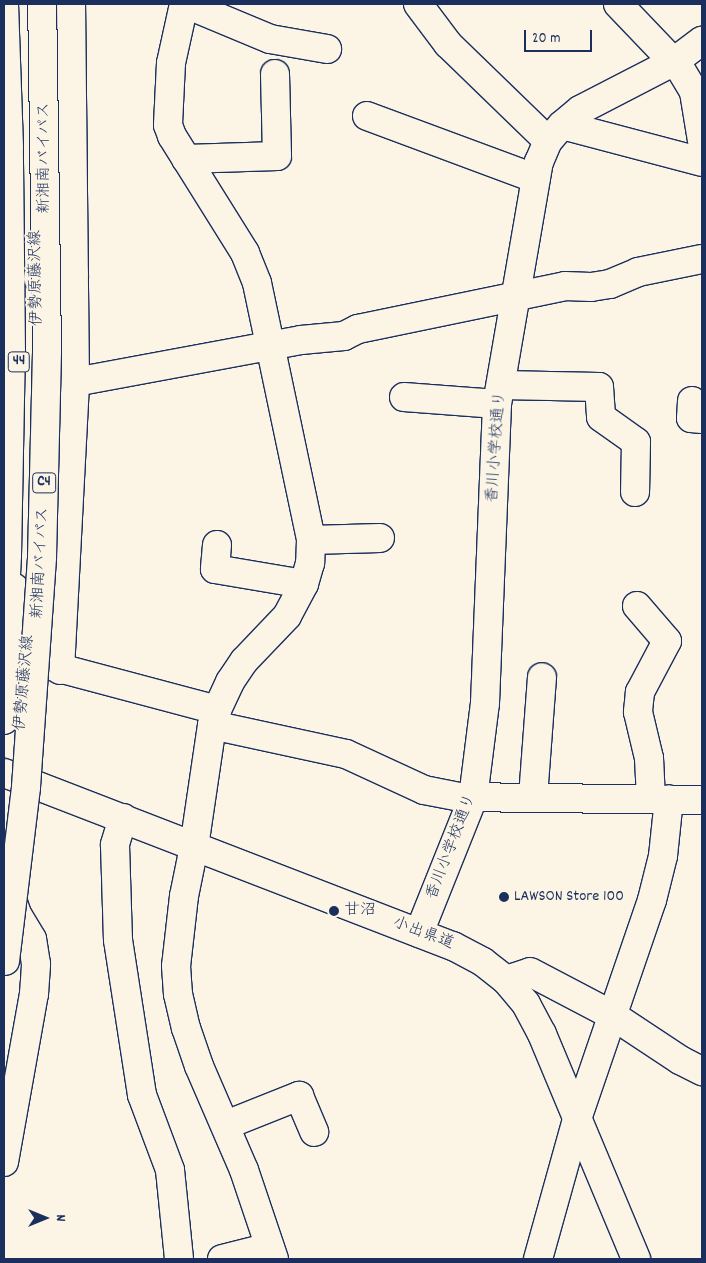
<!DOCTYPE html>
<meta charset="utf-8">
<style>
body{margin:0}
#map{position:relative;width:706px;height:1263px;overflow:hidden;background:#fcf5e5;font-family:Dekko,"Klee One",sans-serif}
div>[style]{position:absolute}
.roads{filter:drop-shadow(1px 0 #1b2f5e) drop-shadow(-1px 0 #1b2f5e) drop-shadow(0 1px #1b2f5e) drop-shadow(0 -1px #1b2f5e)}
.minor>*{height:28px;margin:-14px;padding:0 14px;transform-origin:14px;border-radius:14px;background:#fcf5e5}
.major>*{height:28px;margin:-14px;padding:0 14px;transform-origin:14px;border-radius:14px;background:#fcf5e5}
.highway>*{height:28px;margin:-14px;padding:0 14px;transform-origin:14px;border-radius:14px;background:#fcf5e5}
.bridges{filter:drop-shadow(1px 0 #1b2f5e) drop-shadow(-1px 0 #1b2f5e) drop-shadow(0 1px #1b2f5e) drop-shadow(0 -1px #1b2f5e)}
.highway-bridge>*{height:28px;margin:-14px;padding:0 14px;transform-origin:14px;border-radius:14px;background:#fcf5e5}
.dots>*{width:14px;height:14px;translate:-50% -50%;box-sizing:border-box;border:2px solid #fcf5e5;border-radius:50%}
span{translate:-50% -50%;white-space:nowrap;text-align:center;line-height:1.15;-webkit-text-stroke:4px #fcf5e5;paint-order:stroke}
.shield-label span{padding:1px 4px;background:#fcf5e5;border:1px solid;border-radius:4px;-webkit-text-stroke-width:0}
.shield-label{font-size:15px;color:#1b2f5e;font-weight:700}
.street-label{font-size:16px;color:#1b2f5e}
.poi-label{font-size:16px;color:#1b2f5e}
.left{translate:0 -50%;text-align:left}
.frame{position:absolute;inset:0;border:5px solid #1b2f5e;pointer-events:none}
.north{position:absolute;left:20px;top:1193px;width:50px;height:50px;-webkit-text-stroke:4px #fcf5e5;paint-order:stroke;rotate:90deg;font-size:14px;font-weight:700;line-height:20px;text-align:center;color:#1b2f5e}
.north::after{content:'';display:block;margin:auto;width:18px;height:22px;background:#1b2f5e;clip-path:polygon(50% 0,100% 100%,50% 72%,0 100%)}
.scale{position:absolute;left:524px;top:30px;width:68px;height:22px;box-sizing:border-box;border:2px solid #1b2f5e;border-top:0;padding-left:6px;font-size:15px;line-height:18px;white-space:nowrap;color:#1b2f5e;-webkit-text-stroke:4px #fcf5e5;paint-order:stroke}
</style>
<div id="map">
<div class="roads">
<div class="minor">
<i style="left:184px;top:4px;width:60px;rotate:102.4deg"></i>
<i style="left:171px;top:63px;width:62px;rotate:92.8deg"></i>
<i style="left:168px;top:125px;width:12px;rotate:70deg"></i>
<i style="left:172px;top:136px;width:138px;rotate:58deg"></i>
<i style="left:245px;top:253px;width:32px;rotate:68deg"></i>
<i style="left:257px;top:283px;width:263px;rotate:78.1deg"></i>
<i style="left:311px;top:540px;width:23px;rotate:92deg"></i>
<i style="left:310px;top:563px;width:22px;rotate:106deg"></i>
<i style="left:304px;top:584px;width:36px;rotate:118deg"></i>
<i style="left:287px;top:616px;width:62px;rotate:133.7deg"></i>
<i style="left:244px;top:661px;width:25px;rotate:124deg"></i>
<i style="left:230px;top:682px;width:31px;rotate:115deg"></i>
<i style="left:217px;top:710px;width:16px;rotate:108deg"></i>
<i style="left:212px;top:725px;width:123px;rotate:98.4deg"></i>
<i style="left:194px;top:847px;width:50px;rotate:101.5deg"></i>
<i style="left:184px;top:896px;width:70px;rotate:96.5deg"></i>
<i style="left:176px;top:966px;width:28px;rotate:86deg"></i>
<i style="left:178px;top:994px;width:35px;rotate:77deg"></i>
<i style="left:186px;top:1028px;width:40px;rotate:71.1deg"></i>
<i style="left:199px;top:1066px;width:113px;rotate:66.6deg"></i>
<i style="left:244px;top:1170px;width:94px;rotate:71.4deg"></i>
<i style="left:186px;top:4px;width:91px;rotate:22.6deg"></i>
<i style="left:270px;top:39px;width:58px;rotate:10deg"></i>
<i style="left:418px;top:4px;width:50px;rotate:53.1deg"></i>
<i style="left:448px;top:44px;width:139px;rotate:44.1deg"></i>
<i style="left:618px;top:4px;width:91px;rotate:46.3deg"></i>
<i style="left:681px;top:70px;width:26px;rotate:59deg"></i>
<i style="left:694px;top:92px;width:50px;rotate:80.7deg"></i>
<i style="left:367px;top:116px;width:180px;rotate:20.4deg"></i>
<i style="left:562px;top:125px;width:145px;rotate:14.8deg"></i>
<i style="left:186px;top:159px;width:91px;rotate:-1.9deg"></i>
<i style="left:277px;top:156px;width:82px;rotate:-91.4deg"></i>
<i style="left:75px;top:382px;width:230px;rotate:-10.5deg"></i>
<i style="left:301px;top:340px;width:43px;rotate:-5.3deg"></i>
<i style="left:344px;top:336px;width:16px;rotate:-27deg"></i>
<i style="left:358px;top:329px;width:211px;rotate:-11.7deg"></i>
<i style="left:565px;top:286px;width:26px;rotate:2deg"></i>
<i style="left:591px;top:287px;width:19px;rotate:-9deg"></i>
<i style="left:610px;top:284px;width:30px;rotate:-23deg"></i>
<i style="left:638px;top:272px;width:65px;rotate:-11.5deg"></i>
<i style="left:501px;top:385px;width:98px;rotate:1.2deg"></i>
<i style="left:599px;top:387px;width:30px;rotate:86deg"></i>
<i style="left:601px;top:417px;width:43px;rotate:35.5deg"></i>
<i style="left:636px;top:442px;width:50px;rotate:91.1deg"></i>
<i style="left:404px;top:397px;width:93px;rotate:4.3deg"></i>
<i style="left:692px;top:401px;width:17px;rotate:93deg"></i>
<i style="left:691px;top:418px;width:11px;rotate:5deg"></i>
<i style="left:311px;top:540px;width:69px;rotate:-1.7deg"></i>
<i style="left:217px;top:545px;width:24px;rotate:95deg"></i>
<i style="left:215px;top:569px;width:90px;rotate:9.6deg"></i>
<i style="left:637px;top:606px;width:46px;rotate:49.4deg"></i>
<i style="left:667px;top:641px;width:58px;rotate:117.9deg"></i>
<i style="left:640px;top:692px;width:20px;rotate:96deg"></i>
<i style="left:638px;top:712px;width:47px;rotate:76.6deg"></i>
<i style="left:649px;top:758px;width:41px;rotate:87.2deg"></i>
<i style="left:44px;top:664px;width:179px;rotate:14.9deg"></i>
<i style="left:60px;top:670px;width:288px;rotate:-87deg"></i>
<i style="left:75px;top:382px;width:378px;rotate:-90.6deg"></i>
<i style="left:212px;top:725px;width:137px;rotate:12.2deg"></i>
<i style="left:346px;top:754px;width:86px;rotate:24.8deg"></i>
<i style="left:424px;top:790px;width:36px;rotate:11deg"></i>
<i style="left:459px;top:797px;width:243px;rotate:0.7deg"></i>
<i style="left:533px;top:797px;width:120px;rotate:-85.7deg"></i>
<i style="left:123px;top:818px;width:28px;rotate:107deg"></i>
<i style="left:115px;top:845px;width:95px;rotate:88.2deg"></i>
<i style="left:118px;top:940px;width:157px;rotate:81.2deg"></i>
<i style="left:142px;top:1095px;width:80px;rotate:69.5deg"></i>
<i style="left:170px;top:1170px;width:89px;rotate:84.2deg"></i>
<i style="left:419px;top:933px;width:145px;rotate:-68.2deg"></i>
<i style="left:473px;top:798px;width:96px;rotate:-82.8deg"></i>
<i style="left:485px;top:703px;width:299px;rotate:-87.7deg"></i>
<i style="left:497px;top:404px;width:246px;rotate:-80.2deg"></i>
<i style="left:539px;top:162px;width:23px;rotate:-67deg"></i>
<i style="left:548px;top:141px;width:21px;rotate:-49deg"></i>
<i style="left:562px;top:125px;width:23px;rotate:-40deg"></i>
<i style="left:580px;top:110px;width:107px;rotate:-27.3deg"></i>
<i style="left:675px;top:61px;width:34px;rotate:-37deg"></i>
<i style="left:506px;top:980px;width:25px;rotate:-18deg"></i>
<i style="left:530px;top:972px;width:93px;rotate:27.7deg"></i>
<i style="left:612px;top:1015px;width:82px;rotate:33.5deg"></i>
<i style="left:680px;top:1060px;width:25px;rotate:27deg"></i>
<i style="left:226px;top:1125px;width:79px;rotate:-21.7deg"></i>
<i style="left:299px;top:1096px;width:39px;rotate:67deg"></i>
<i style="left:4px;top:1162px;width:171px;rotate:-79.9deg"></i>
<i style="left:34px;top:994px;width:30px;rotate:-86deg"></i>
<i style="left:36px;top:964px;width:25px;rotate:-99deg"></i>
<i style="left:32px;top:939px;width:29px;rotate:-121deg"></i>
<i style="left:17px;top:914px;width:24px;rotate:-109deg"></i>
<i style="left:222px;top:1259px;width:49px;rotate:-14deg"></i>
<i style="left:538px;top:1259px;width:145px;rotate:-74.4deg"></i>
<i style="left:577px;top:1119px;width:231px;rotate:-71.1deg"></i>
<i style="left:652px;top:900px;width:45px;rotate:-76deg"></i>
<i style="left:663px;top:856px;width:57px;rotate:-84deg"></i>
</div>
<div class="major">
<i style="left:38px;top:278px;width:36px;rotate:-6deg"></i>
<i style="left:4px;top:720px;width:133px;rotate:-85.7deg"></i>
<i style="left:4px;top:773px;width:481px;rotate:21.1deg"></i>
<i style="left:453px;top:946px;width:34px;rotate:28deg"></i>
<i style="left:483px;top:962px;width:29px;rotate:38deg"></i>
<i style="left:506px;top:980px;width:31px;rotate:50deg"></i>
<i style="left:526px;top:1004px;width:34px;rotate:62deg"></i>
<i style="left:542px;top:1034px;width:244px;rotate:67.3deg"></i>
</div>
<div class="highway">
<i style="left:4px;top:613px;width:58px;rotate:-87deg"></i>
<i style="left:7px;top:555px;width:202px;rotate:-88.9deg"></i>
<i style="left:11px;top:353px;width:206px;rotate:-90.6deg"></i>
<i style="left:9px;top:147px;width:143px;rotate:-92deg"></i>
</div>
</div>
<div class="bridges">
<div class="highway-bridge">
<i style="left:5px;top:961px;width:175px;rotate:-83.1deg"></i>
<i style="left:26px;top:787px;width:231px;rotate:-86deg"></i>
<i style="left:42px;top:557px;width:206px;rotate:-88.6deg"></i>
<i style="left:47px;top:351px;width:347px;rotate:-90.8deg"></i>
</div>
</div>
<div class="dots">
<i style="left:504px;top:897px;background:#1b2f5e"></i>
<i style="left:334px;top:911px;background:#1b2f5e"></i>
</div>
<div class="shield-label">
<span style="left:19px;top:362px">44</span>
<span style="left:44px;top:483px">C4</span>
</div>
<div class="street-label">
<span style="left:45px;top:158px;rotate:-90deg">新湘南バイパス</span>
<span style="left:37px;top:278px;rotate:-91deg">伊勢原藤沢線</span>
<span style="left:497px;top:447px;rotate:-86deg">香川小学校通り</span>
<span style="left:41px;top:563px;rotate:-87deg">新湘南バイパス</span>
<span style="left:25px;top:683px;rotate:-85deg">伊勢原藤沢線</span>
<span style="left:452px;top:847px;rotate:-69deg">香川小学校通り</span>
<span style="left:423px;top:934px;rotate:21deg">小出県道</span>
</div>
<div class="poi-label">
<span class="left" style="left:514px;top:897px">LAWSON Store 100</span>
<span class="left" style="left:344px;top:911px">甘沼</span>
</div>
<div class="frame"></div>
<div class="north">N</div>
<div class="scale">20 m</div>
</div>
